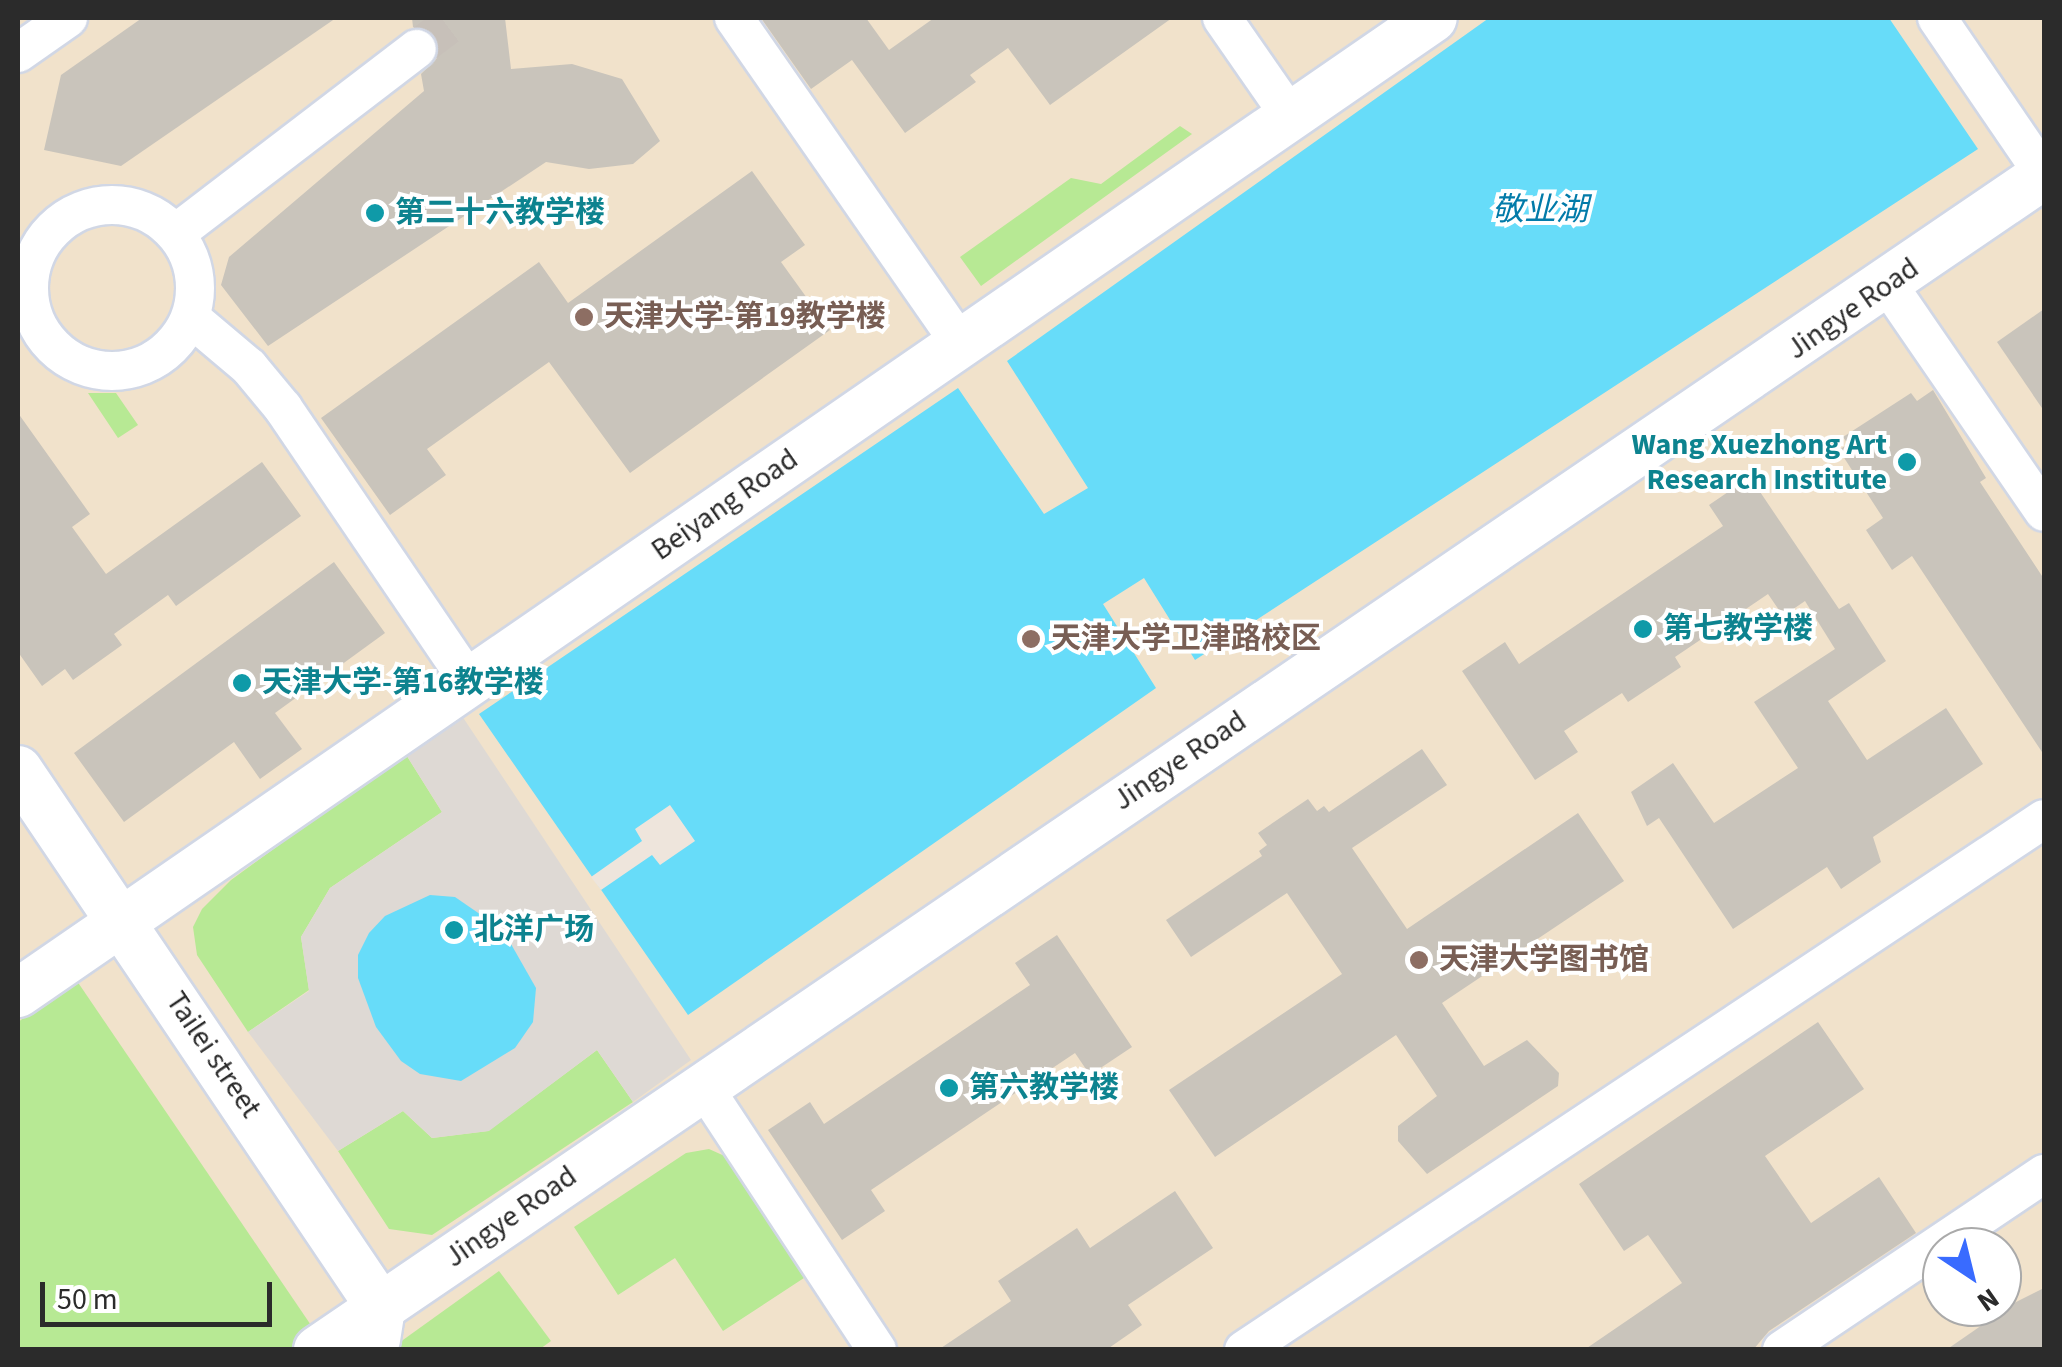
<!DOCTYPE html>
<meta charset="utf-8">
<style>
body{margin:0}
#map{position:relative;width:2062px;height:1367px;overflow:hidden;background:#eee5dc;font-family:"Source Sans 3","Noto Sans SC",sans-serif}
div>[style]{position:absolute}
.education>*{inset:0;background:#f1e2cb}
.green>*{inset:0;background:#b7e994}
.plaza>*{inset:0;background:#ded9d4}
.water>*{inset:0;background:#67dcf9}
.pier>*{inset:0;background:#eee5dc}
.building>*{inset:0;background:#c9c4bb}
.minor-tunnel>*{height:38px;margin-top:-19px;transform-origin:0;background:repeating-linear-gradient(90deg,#c7c0b9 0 38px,transparent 0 57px)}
.roads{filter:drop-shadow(2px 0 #d1d7e5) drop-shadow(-2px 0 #d1d7e5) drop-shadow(0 2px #d1d7e5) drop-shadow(0 -2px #d1d7e5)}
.minor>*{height:38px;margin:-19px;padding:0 19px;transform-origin:19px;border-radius:19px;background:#fff}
.minor>.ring{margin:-19px;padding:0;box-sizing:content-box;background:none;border:38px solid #fff;border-radius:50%}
.tertiary>*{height:48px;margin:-24px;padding:0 24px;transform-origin:24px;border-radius:24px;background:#fff}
.dots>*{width:28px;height:28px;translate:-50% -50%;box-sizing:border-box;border:5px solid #fff;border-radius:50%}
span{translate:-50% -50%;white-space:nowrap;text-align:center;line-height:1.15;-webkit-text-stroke:8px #fff;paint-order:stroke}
.culture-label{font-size:30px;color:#0d838f;font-weight:700}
.left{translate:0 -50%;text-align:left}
.right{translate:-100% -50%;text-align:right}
.street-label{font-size:30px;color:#2b2b2b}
.education-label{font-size:30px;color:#785e54;font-weight:700}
.water-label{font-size:32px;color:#027ba9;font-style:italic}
.frame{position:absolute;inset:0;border:20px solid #2b2b2b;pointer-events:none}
.north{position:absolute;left:1922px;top:1227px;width:100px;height:100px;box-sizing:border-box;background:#fff;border:2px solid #aaa;border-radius:50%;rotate:145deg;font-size:28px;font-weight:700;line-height:40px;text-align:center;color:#2b2b2b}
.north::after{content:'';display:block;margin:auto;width:35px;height:45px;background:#396bff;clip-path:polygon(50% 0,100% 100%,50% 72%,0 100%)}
.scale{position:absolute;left:40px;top:1282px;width:232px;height:45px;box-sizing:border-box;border:5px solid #2b2b2b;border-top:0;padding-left:12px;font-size:30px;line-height:35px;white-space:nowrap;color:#2b2b2b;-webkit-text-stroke:8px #fff;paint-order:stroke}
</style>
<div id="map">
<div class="education">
<i style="clip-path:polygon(evenodd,18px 18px,2044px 18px,2044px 1349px,18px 1349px,18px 18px,1942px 1247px,2002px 1247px,2002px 1307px,1942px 1307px,1942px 1247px)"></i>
</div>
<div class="green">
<i style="clip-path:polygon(1180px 126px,1192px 134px,981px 286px,960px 257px,1071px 178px,1101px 184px)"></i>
<i style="clip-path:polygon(88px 393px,116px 393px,138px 425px,118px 438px)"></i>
<i style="clip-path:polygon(405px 753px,442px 812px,330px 888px,301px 937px,309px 990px,248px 1032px,197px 955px,193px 927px,202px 909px,231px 880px)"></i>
<i style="clip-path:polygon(77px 981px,317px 1334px,293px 1349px,18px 1349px,18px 1022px)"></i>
<i style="clip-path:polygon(597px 1050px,633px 1102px,432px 1235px,389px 1229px,338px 1151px,403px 1111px,432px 1138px,488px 1131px)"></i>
<i style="clip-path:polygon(709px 1149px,729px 1158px,807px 1276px,723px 1331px,675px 1258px,618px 1295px,574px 1227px,686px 1153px)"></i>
<i style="clip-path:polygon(499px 1271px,551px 1341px,540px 1349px,389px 1350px)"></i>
</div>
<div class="plaza">
<i style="clip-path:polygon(462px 716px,691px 1060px,633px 1102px,597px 1050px,489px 1131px,432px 1138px,403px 1111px,338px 1151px,248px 1032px,309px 991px,301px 937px,330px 888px,442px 812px,405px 753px)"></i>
</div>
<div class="water">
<i style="clip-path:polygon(1489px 18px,1889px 18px,1978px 149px,1195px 660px,1144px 578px,1103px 604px,1156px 688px,688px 1015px,479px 714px,958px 388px,1044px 514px,1088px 488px,1007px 361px)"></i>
<i style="clip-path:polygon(430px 895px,455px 897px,503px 930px,536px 988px,533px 1022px,515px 1048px,461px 1081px,420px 1074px,401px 1061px,376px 1027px,358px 978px,358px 955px,369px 933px,385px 916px)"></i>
</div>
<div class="pier">
<i style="clip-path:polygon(670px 805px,695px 841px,660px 865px,652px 855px,601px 890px,591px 877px,642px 841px,635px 829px)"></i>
</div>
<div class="building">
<i style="clip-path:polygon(142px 18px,336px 18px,121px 166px,44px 150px,61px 75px)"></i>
<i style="clip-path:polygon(412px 18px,505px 18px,511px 69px,572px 64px,622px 79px,660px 141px,633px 164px,589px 169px,546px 162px,268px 346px,221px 285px,229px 257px,424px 91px,421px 74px,437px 58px,439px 45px,426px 29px,413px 27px)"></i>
<i style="clip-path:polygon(761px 18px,866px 18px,889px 50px,934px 18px,1172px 18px,1050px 105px,1008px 48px,970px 75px,976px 82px,905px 133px,852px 60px,811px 89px)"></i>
<i style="clip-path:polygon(752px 171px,805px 245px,781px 262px,830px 330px,630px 473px,549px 362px,427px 449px,446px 475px,390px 515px,321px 418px,539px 262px,568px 303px)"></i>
<i style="clip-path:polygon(2044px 309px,2044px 411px,1997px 342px)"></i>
<i style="clip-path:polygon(1933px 390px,1986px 478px,1980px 482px,2044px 579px,2044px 755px,1912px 556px,1892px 570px,1866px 530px,1883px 518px,1839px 450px,1848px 444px,1843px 437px,1911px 393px,1917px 401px)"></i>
<i style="clip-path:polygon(18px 413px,90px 514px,72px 527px,106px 574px,262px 462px,301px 516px,176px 606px,168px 595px,114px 634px,122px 645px,73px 680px,65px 669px,42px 686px,18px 652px)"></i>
<i style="clip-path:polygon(1750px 477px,1839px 609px,1849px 603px,1886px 661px,1828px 701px,1867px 760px,1946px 708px,1983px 764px,1873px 837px,1881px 862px,1841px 889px,1827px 867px,1733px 929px,1659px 818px,1647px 826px,1631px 792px,1673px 763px,1714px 823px,1798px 768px,1754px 702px,1835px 649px,1805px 601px,1783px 616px,1768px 594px,1675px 657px,1681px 667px,1628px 702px,1622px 693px,1564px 731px,1578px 752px,1535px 780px,1462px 671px,1505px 642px,1519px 664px,1723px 526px,1709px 505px)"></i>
<i style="clip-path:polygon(334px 562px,385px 633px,275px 713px,302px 749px,260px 779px,234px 742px,124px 822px,74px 753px)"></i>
<i style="clip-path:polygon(1422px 749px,1447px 785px,1352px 848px,1407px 929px,1578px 813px,1624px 881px,1442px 1003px,1484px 1066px,1527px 1040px,1559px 1073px,1558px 1086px,1427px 1174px,1398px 1141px,1398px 1126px,1437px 1096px,1396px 1035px,1215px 1157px,1169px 1090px,1342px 974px,1287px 893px,1191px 957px,1166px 920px,1262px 856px,1259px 851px,1267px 845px,1258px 833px,1308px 799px,1317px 811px,1324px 806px,1329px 812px)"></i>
<i style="clip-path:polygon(1057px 935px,1132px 1047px,1090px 1075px,1075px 1053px,871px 1190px,885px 1211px,842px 1240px,768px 1130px,810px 1102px,824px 1124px,1030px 985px,1015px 963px)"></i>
<i style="clip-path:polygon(1818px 1022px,1864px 1089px,1765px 1156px,1811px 1223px,1879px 1177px,1916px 1233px,1769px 1331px,1753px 1350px,1584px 1350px,1682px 1283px,1648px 1235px,1624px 1251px,1579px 1184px)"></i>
<i style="clip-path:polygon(1175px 1191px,1213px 1248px,1128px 1305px,1142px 1325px,1106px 1350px,938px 1350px,1011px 1301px,998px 1281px,1077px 1228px,1090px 1248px)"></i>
<i style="clip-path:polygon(2044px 1288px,2044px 1350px,1946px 1350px,2014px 1303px)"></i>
</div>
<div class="minor-tunnel">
<i style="left:417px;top:49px;width:51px;rotate:-37.1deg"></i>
</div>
<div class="roads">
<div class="minor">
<i style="left:734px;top:18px;width:396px;rotate:55.2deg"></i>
<i style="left:1222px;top:18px;width:119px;rotate:55.2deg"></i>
<i style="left:1937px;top:18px;width:190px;rotate:55.7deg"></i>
<i style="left:18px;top:53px;width:61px;rotate:-35deg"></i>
<i class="ring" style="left:29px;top:205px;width:128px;height:128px"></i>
<i style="left:176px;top:233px;width:303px;rotate:-37.4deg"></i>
<i style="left:1888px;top:285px;width:275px;rotate:55.5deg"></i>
<i style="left:191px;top:318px;width:76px;rotate:40.2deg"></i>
<i style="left:249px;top:367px;width:53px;rotate:50.3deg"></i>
<i style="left:283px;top:408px;width:331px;rotate:55.8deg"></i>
<i style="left:703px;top:1086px;width:316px;rotate:56.6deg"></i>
<i style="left:1244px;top:1350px;width:960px;rotate:-33.57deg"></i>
<i style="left:1782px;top:1350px;width:316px;rotate:-33.9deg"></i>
</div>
<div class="tertiary">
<i style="left:18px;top:770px;width:649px;rotate:55.99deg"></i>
<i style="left:381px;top:1308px;width:32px;rotate:99deg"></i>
<i style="left:18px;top:993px;width:1718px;rotate:-34.57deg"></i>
<i style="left:318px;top:1350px;width:2088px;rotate:-34.25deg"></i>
</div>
</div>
<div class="dots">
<i style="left:375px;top:213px;background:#0f9aa8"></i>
<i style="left:584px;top:317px;background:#8d6e63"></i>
<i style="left:1907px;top:462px;background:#0f9aa8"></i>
<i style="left:1643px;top:629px;background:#0f9aa8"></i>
<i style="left:1031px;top:639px;background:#8d6e63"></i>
<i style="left:242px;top:683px;background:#0f9aa8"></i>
<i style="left:454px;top:930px;background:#0f9aa8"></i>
<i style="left:1419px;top:960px;background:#8d6e63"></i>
<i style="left:949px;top:1088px;background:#0f9aa8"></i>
</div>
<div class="culture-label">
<span class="left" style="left:395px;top:213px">第二十六教学楼</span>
<span class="right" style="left:1887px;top:462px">Wang Xuezhong Art<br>Research Institute</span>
<span class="left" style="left:1663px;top:629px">第七教学楼</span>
<span class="left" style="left:262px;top:683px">天津大学-第16教学楼</span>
<span class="left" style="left:474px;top:930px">北洋广场</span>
<span class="left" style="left:969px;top:1088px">第六教学楼</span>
</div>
<div class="street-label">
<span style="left:1853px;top:309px;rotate:-35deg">Jingye Road</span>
<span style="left:725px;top:505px;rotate:-35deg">Beiyang Road</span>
<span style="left:1180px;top:761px;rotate:-34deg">Jingye Road</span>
<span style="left:213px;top:1055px;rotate:56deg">Tailei street</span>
<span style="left:511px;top:1217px;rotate:-35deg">Jingye Road</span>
</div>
<div class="education-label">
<span class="left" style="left:604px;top:317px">天津大学-第19教学楼</span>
<span class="left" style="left:1051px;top:639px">天津大学卫津路校区</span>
<span class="left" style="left:1439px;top:960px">天津大学图书馆</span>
</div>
<div class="water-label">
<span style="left:1540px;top:210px">敬业湖</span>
</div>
<div class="frame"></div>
<div class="north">N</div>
<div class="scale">50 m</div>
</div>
